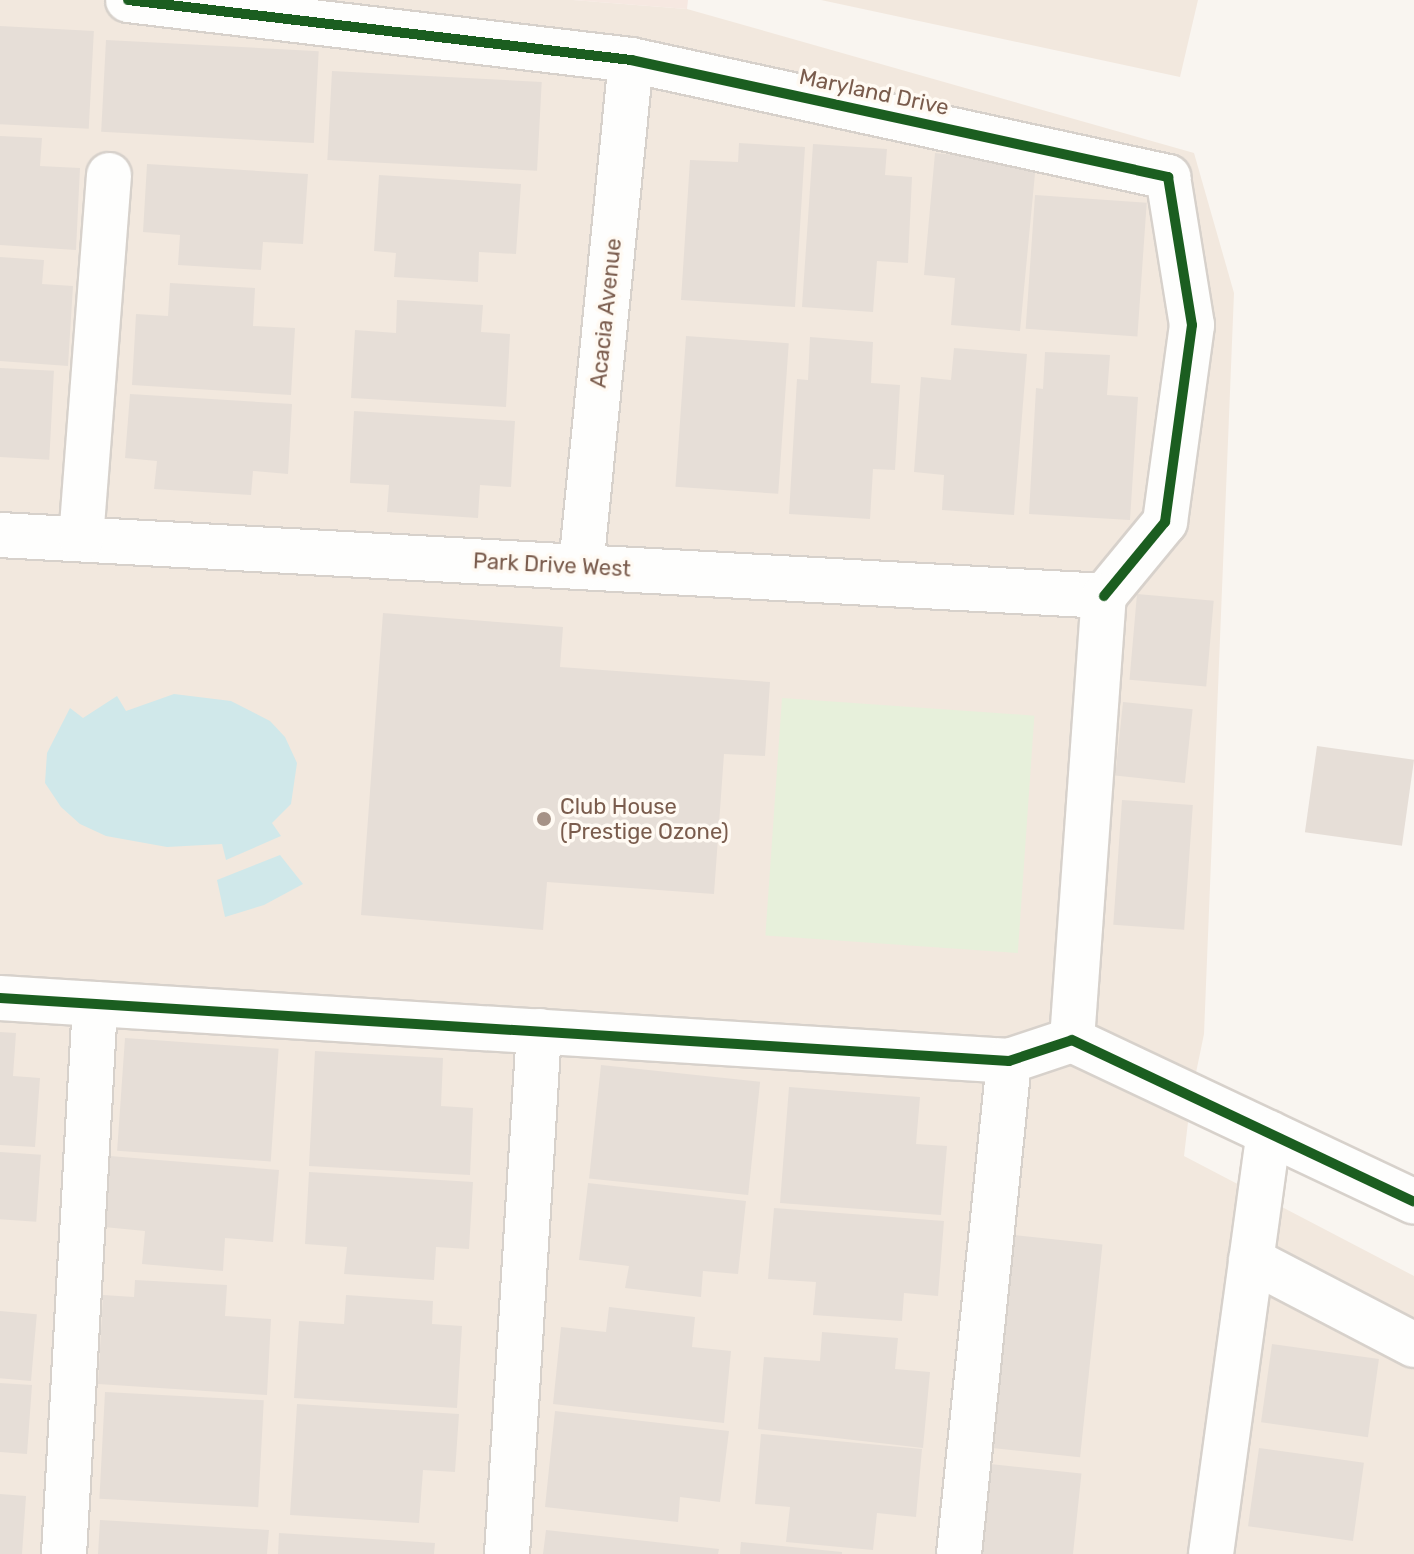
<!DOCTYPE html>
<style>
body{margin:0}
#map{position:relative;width:1414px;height:1554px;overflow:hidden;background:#f9f5f0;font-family:Rubik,sans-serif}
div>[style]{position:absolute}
.residential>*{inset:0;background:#f2e8de}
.commercial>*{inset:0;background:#f6e8e1}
.green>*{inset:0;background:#e7f0db;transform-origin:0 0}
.water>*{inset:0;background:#d0e8ea}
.building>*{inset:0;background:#e6ded7;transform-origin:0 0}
.roads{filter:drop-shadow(2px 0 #d7d1cb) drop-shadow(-2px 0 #d7d1cb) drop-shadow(0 2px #d7d1cb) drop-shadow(0 -2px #d7d1cb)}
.street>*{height:44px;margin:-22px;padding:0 22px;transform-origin:22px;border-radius:22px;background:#fefefd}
.cycleway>*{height:10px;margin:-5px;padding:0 5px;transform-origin:5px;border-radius:5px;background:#1b5e20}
.dots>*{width:22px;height:22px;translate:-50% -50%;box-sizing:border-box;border:4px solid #fffaf3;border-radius:50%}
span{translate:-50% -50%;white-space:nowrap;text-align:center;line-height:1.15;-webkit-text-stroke:7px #fffaf3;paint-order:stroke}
.street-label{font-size:22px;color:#7a5c4d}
.poi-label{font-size:22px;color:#7a5c4d}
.left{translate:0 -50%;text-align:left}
</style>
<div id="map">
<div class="residential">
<i style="clip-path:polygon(0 0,573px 0,687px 9px,1194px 153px,1234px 293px,1204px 1034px,1191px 1097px,1184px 1156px,1414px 1276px,1414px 1554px,0 1554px)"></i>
<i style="clip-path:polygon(821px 0,1198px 0,1180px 77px)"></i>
</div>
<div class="commercial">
<i style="clip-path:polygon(573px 0,688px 0,687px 9px)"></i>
</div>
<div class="green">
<i style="left:782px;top:698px;width:253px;height:238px;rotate:4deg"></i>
</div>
<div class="water">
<i style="clip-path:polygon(174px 694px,231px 701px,270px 721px,285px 737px,297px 763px,291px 804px,272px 823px,281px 836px,226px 860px,222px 844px,167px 847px,106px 836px,80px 824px,61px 807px,45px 783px,47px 753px,70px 708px,83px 718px,117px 696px,126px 711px)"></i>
<i style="clip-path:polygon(280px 855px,303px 884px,264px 905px,225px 917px,217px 880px)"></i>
</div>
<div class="building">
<i style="left:0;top:26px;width:94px;height:98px;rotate:3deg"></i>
<i style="left:106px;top:40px;width:213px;height:92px;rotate:3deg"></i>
<i style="left:332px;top:71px;width:210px;height:89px;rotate:3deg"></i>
<i style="clip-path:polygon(0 136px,42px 138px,40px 166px,80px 168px,76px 250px,0 245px)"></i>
<i style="clip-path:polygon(739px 143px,805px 147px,795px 307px,681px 300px,690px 160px,738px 162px)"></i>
<i style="clip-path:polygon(813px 144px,887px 149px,885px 175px,912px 177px,908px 263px,877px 261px,873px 312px,802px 307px)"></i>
<i style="clip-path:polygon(935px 153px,1036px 163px,1020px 331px,951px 325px,955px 278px,924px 275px)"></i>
<i style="clip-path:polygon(147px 164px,308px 174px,303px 244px,263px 242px,261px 270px,178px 265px,180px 235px,143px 232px)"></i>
<i style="clip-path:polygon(379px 175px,521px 184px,516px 254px,479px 252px,478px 282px,394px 277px,396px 253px,374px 251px)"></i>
<i style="left:1035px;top:195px;width:112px;height:134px;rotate:4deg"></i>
<i style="clip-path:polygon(0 257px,44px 260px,42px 284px,73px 286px,68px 366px,0 361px)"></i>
<i style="clip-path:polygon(170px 283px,255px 288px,253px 326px,295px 328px,291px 395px,132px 385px,136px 314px,168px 316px)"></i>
<i style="clip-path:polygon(397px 300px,483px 305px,481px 332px,510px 334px,506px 407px,351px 398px,355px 330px,396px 333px)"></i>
<i style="left:686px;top:336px;width:103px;height:151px;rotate:4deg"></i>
<i style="clip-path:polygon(810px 337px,873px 342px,871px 383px,900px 385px,895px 470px,873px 469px,870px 519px,789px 514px,797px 379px,808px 380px)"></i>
<i style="clip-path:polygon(954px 348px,1027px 354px,1014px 515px,942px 510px,944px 475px,914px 472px,921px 377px,951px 380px)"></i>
<i style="clip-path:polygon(1045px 352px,1110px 355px,1107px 395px,1138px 397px,1130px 520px,1029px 514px,1036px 388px,1043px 389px)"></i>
<i style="left:0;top:368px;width:54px;height:89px;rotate:3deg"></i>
<i style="clip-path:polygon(130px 394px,292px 404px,288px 474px,253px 471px,251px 495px,154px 489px,157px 461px,125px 458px)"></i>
<i style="clip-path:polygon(354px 411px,515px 421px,511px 487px,480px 485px,478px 518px,387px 512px,389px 485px,350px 483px)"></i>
<i style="left:1137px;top:594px;width:77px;height:86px;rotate:5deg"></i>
<i style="clip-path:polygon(383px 613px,563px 627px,560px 667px,770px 682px,765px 756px,724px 754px,714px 894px,547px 882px,543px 930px,361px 915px)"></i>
<i style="left:1123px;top:702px;width:70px;height:74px;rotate:6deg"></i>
<i style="left:1317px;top:746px;width:98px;height:87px;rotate:8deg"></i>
<i style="left:1122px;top:800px;width:71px;height:125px;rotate:4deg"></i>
<i style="clip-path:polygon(0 1032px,16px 1033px,13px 1076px,40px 1078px,35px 1147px,0 1145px)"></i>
<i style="left:125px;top:1038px;width:154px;height:113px;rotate:4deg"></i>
<i style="clip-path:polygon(315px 1051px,443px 1058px,441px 1106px,473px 1108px,470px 1175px,309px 1166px)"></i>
<i style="left:601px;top:1065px;width:160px;height:114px;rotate:6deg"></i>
<i style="clip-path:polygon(789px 1087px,920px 1097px,916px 1144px,947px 1146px,941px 1215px,780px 1203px)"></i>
<i style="left:0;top:1152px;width:41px;height:67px;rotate:4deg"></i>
<i style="clip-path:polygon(110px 1156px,279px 1170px,273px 1242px,225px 1238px,223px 1271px,142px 1264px,145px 1231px,104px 1227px)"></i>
<i style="clip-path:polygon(309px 1172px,473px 1182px,469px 1249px,436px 1247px,434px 1280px,344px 1274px,347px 1247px,305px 1244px)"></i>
<i style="clip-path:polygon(588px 1183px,746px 1201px,738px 1274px,703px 1271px,701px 1297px,625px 1288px,629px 1266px,579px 1260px)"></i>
<i style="clip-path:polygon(774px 1208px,944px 1221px,938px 1296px,904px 1293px,902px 1321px,813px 1315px,816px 1282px,768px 1279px)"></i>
<i style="left:1003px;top:1234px;width:100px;height:214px;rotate:6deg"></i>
<i style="clip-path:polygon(135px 1280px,227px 1285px,225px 1316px,271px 1319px,267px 1395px,98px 1384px,103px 1295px,134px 1297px)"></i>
<i style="clip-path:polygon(346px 1295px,433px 1301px,432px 1324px,462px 1326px,457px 1408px,294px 1398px,299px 1321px,344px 1324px)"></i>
<i style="clip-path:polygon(609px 1307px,695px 1317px,692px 1347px,731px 1351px,724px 1423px,553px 1404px,561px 1327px,606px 1332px)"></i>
<i style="left:0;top:1311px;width:37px;height:67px;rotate:5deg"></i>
<i style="clip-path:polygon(822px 1332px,898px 1338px,895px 1369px,930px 1372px,923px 1448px,758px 1429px,764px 1357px,820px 1361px)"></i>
<i style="left:1272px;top:1344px;width:108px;height:79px;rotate:8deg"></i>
<i style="clip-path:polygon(0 1383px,32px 1385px,27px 1454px,0 1452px)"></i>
<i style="left:105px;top:1392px;width:159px;height:107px;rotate:3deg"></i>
<i style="clip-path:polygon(297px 1404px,459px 1414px,455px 1472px,423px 1470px,419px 1523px,290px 1515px)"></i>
<i style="clip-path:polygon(555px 1411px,729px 1431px,720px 1502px,680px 1497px,678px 1522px,545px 1507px)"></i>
<i style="clip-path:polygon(761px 1434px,922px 1449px,916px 1517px,877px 1513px,873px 1550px,786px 1542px,790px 1507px,755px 1504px)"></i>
<i style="left:1259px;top:1448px;width:106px;height:79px;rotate:8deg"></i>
<i style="left:981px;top:1463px;width:101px;height:91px;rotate:6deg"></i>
<i style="clip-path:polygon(0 1494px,26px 1496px,22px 1554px,0 1554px)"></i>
<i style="clip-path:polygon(100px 1520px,269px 1530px,267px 1554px,98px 1554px)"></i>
<i style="clip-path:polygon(546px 1530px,719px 1549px,718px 1554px,543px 1554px)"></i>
<i style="clip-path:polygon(279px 1533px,435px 1543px,434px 1554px,278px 1554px)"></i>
<i style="clip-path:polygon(741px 1542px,842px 1552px,842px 1554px,740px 1554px)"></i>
</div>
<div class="roads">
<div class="street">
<i style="left:128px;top:0;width:507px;rotate:6.8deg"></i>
<i style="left:631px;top:60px;width:550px;rotate:12.29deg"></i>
<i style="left:1168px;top:177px;width:150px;rotate:80.8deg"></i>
<i style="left:1192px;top:325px;width:199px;rotate:97.8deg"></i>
<i style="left:1165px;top:522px;width:96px;rotate:129.5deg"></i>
<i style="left:0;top:535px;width:1106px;rotate:3.16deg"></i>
<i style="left:81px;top:539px;width:365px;rotate:-85.6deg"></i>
<i style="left:581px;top:567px;width:509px;rotate:-84.37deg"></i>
<i style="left:0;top:998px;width:1011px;rotate:3.57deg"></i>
<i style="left:1009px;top:1061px;width:66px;rotate:-18.4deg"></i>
<i style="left:1072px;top:1040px;width:378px;rotate:25.3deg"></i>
<i style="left:1072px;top:1040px;width:445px;rotate:-85.9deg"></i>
<i style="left:1251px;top:1260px;width:184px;rotate:27.5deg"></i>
<i style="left:64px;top:1554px;width:551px;rotate:-86.77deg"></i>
<i style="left:507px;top:1554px;width:524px;rotate:-86.5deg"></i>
<i style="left:959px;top:1554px;width:496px;rotate:-84.2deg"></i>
<i style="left:1211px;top:1554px;width:425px;rotate:-82.2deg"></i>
</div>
</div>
<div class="cycleway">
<i style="left:128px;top:0;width:507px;rotate:6.8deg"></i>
<i style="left:631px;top:60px;width:550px;rotate:12.29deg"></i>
<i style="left:1168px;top:177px;width:150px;rotate:80.8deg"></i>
<i style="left:1192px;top:325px;width:199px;rotate:97.8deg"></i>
<i style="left:1165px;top:522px;width:96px;rotate:129.5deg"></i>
<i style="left:0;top:998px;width:1011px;rotate:3.57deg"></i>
<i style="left:1009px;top:1061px;width:66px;rotate:-18.4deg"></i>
<i style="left:1072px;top:1040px;width:378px;rotate:25.3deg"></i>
</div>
<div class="dots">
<i style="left:544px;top:819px;background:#a69286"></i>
</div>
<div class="street-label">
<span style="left:874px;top:92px;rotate:12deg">Maryland Drive</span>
<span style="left:606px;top:313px;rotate:-84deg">Acacia Avenue</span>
<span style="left:552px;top:565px;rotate:3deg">Park Drive West</span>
</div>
<div class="poi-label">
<span class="left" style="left:560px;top:819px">Club House<br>(Prestige Ozone)</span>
</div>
</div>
